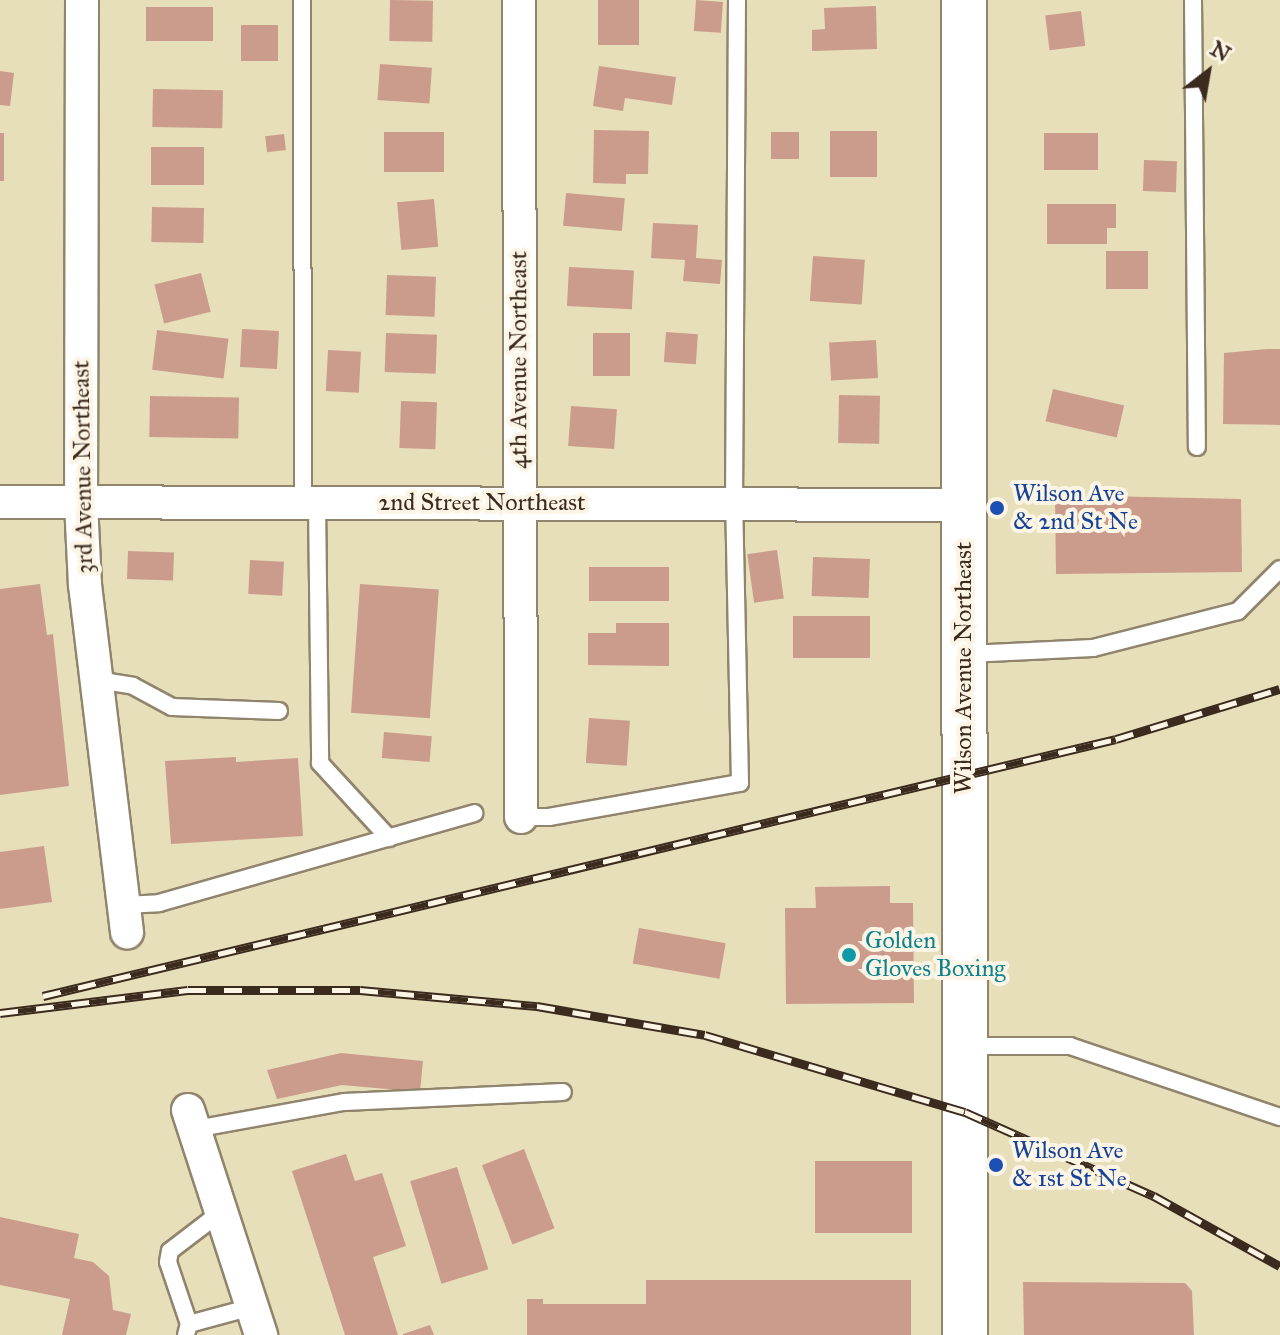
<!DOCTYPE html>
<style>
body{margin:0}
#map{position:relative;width:1280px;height:1335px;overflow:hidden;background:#e6dfba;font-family:"IM FELL Great Primer",serif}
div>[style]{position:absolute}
.building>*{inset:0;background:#cb9c8c;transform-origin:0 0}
.roads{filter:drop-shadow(2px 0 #90846c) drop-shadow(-2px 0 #90846c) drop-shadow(0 2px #90846c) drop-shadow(0 -2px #90846c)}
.lane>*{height:16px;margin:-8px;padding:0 8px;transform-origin:8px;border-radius:8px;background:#fff}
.street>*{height:32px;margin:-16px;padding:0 16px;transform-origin:16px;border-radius:16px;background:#fff}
.secondary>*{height:44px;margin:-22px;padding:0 22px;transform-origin:22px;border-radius:22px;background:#fff}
.rail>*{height:9px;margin-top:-4.5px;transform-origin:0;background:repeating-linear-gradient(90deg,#fcf5e5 0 18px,#3b2a1e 0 36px);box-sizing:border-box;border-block:2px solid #3b2a1e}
.dots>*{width:22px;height:22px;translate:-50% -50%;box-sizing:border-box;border:4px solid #fcf5e5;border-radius:50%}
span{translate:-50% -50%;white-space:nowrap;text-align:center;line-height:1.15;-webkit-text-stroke:8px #fcf5e5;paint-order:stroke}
.street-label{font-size:24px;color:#3b2a1e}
.transit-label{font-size:24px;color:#164399}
.left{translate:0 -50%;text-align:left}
.culture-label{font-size:24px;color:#0d838f}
.north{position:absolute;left:1168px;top:32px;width:80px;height:80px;-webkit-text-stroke:6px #fcf5e5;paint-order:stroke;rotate:31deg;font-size:22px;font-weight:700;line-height:32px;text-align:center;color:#3b2a1e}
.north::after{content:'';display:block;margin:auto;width:28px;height:36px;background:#3b2a1e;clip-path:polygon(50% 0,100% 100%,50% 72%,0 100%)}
</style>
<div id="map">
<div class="building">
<i style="left:390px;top:0;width:43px;height:41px;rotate:1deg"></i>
<i style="left:598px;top:0;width:41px;height:45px"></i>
<i style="left:696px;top:0;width:27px;height:31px;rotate:4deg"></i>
<i style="clip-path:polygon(876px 6px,877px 49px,812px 51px,812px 30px,825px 29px,824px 8px)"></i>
<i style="left:213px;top:7px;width:34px;height:67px;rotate:90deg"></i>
<i style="left:1081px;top:11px;width:35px;height:36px;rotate:83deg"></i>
<i style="left:241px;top:25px;width:37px;height:36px"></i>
<i style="left:380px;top:64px;width:52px;height:36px;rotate:4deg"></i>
<i style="clip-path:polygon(599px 66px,676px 77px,672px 105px,625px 98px,623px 111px,593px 106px)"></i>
<i style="clip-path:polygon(0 71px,14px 73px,10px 106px,0 105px)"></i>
<i style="left:153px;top:89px;width:70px;height:38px;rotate:1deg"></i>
<i style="clip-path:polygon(594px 130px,649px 131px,648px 174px,626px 174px,626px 184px,593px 183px)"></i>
<i style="left:877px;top:131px;width:46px;height:47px;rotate:90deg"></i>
<i style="left:384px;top:132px;width:60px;height:40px"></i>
<i style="left:771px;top:132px;width:28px;height:27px"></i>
<i style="left:0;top:133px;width:4px;height:48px"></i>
<i style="left:1098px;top:133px;width:37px;height:54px;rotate:90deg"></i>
<i style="left:284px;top:134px;width:16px;height:19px;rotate:83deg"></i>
<i style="left:151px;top:147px;width:53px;height:38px"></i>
<i style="left:1144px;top:160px;width:33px;height:31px;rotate:2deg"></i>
<i style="left:566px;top:193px;width:59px;height:33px;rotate:5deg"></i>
<i style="left:434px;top:199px;width:48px;height:37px;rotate:85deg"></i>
<i style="clip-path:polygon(1047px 204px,1116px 204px,1116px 228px,1107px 228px,1107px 244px,1047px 244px)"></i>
<i style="left:152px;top:207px;width:52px;height:35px;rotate:1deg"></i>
<i style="clip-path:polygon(653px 223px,698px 225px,696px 258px,722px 260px,720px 284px,683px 281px,685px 260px,651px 258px)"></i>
<i style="left:1106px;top:251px;width:42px;height:38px"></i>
<i style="left:813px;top:256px;width:52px;height:45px;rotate:4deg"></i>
<i style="left:569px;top:267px;width:65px;height:39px;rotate:3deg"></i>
<i style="left:201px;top:273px;width:40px;height:48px;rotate:76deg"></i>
<i style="left:387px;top:275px;width:49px;height:40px;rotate:2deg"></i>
<i style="left:242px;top:329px;width:37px;height:38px;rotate:3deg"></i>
<i style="left:157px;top:330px;width:72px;height:40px;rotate:7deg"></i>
<i style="left:666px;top:332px;width:32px;height:30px;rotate:4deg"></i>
<i style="left:386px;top:333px;width:51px;height:39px;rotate:2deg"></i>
<i style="left:593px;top:333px;width:37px;height:43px"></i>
<i style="left:876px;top:340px;width:38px;height:47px;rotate:87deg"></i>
<i style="clip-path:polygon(1267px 349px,1280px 349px,1280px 425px,1223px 424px,1224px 353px)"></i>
<i style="left:328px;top:350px;width:33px;height:41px;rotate:3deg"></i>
<i style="left:1053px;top:389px;width:73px;height:33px;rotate:13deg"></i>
<i style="left:839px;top:395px;width:41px;height:48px;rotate:1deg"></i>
<i style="left:150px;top:396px;width:89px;height:41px;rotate:1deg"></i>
<i style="left:401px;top:401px;width:36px;height:47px;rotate:2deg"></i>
<i style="left:571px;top:406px;width:46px;height:40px;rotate:4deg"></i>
<i style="clip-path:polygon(1101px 496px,1241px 499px,1242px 572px,1056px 574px,1055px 500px)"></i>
<i style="left:777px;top:550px;width:49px;height:30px;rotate:82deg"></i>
<i style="left:128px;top:551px;width:46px;height:28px;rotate:2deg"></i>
<i style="left:813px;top:557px;width:57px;height:39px;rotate:2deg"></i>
<i style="left:250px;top:560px;width:34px;height:34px;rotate:3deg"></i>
<i style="left:589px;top:567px;width:80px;height:34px"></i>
<i style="clip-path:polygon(40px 584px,47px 635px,53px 634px,69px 786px,0 795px,0 589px)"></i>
<i style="left:360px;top:584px;width:79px;height:129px;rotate:4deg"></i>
<i style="left:793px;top:616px;width:77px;height:42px"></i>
<i style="clip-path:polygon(616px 623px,669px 623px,669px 666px,588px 665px,588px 633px,616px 633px)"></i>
<i style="left:589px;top:718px;width:41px;height:45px;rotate:4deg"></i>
<i style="left:384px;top:732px;width:48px;height:26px;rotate:5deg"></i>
<i style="clip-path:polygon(236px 757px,236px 762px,298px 758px,303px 836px,171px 844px,165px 761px)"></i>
<i style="clip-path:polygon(44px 846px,52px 902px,0 909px,0 852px)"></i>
<i style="clip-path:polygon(890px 886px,890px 903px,913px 903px,914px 1003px,786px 1004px,785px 908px,816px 908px,815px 887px)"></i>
<i style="left:639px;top:928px;width:88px;height:36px;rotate:10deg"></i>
<i style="clip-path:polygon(341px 1053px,423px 1061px,420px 1092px,342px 1085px,277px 1099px,267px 1070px)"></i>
<i style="left:524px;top:1149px;width:85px;height:45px;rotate:69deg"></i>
<i style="clip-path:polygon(346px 1154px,355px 1181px,382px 1173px,406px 1246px,373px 1257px,398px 1335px,345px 1335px,292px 1171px)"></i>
<i style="left:815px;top:1161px;width:97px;height:72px"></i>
<i style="left:457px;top:1167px;width:107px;height:49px;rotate:73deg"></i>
<i style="clip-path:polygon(0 1217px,79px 1234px,74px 1258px,93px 1262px,109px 1276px,113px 1310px,131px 1314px,126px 1335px,62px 1335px,70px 1299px,0 1285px)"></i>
<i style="clip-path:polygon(646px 1280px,911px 1280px,911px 1335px,527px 1335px,527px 1299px,543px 1299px,543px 1304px,646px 1304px)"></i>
<i style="clip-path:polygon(1023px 1282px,1185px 1283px,1192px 1291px,1194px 1335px,1024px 1335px)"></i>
<i style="clip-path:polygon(430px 1325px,434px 1335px,403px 1335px,403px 1334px)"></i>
</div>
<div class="roads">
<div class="lane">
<i style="left:302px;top:0;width:503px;rotate:89.89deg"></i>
<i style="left:1193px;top:0;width:447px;rotate:89.5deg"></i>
<i style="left:317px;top:503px;width:260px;rotate:89.3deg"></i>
<i style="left:320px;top:763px;width:102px;rotate:47.4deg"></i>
<i style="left:968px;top:654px;width:125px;rotate:-2.7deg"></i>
<i style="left:1093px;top:648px;width:150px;rotate:-14.3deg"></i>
<i style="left:1238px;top:611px;width:59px;rotate:-45deg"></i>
<i style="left:97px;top:680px;width:36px;rotate:9deg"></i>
<i style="left:133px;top:686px;width:44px;rotate:28.3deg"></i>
<i style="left:172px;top:707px;width:107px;rotate:2.1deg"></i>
<i style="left:521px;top:817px;width:28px"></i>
<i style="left:549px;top:817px;width:194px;rotate:-10.1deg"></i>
<i style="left:740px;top:783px;width:280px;rotate:-91.2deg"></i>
<i style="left:734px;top:503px;width:503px;rotate:-89.66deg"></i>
<i style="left:124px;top:905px;width:35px;rotate:-3deg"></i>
<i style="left:159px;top:903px;width:328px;rotate:-15.9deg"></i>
<i style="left:967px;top:1046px;width:103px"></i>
<i style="left:1070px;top:1046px;width:222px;rotate:18.7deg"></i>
<i style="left:195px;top:1129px;width:151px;rotate:-10.3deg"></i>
<i style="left:344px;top:1102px;width:219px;rotate:-2.6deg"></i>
<i style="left:189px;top:1324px;width:65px;rotate:-15.1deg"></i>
<i style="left:186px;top:1335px;width:11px;rotate:-75deg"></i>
<i style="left:189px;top:1324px;width:65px;rotate:-108.7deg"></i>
<i style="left:168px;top:1262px;width:11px;rotate:-80deg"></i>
<i style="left:170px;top:1251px;width:64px;rotate:-37.4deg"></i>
</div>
<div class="street">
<i style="left:82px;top:0;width:503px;rotate:90.11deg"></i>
<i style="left:81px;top:503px;width:82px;rotate:87.2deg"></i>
<i style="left:85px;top:585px;width:350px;rotate:83.1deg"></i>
<i style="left:519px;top:0;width:817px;rotate:89.86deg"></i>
<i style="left:0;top:502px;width:964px;rotate:0.18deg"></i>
<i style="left:188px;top:1110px;width:237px;rotate:72deg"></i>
</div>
<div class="secondary">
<i style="left:964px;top:0;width:1335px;rotate:89.96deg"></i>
</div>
</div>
<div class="rail">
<i style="left:43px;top:996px;width:1103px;rotate:-13.47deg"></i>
<i style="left:1116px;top:739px;width:171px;rotate:-17deg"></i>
<i style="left:0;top:1013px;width:189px;rotate:-7deg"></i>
<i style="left:188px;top:990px;width:172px"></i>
<i style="left:360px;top:990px;width:178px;rotate:5.2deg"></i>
<i style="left:537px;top:1006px;width:170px;rotate:9.8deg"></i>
<i style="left:705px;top:1035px;width:271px;rotate:16.5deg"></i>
<i style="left:965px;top:1112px;width:207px;rotate:24deg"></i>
<i style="left:1154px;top:1196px;width:144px;rotate:29.1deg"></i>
</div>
<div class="dots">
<i style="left:997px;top:508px;background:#1a4fb4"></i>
<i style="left:849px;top:955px;background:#0f9aa8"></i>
<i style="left:996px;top:1165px;background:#1a4fb4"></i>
</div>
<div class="street-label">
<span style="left:519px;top:360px;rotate:-90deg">4th Avenue Northeast</span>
<span style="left:83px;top:467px;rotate:-91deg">3rd Avenue Northeast</span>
<span style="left:482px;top:503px">2nd Street Northeast</span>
<span style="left:964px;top:668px;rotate:-90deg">Wilson Avenue Northeast</span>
</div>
<div class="transit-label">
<span class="left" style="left:1013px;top:508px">Wilson Ave<br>&amp; 2nd St Ne</span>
<span class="left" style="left:1012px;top:1165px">Wilson Ave<br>&amp; 1st St Ne</span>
</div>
<div class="culture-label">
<span class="left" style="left:865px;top:955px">Golden<br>Gloves Boxing</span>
</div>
<div class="north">N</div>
</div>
